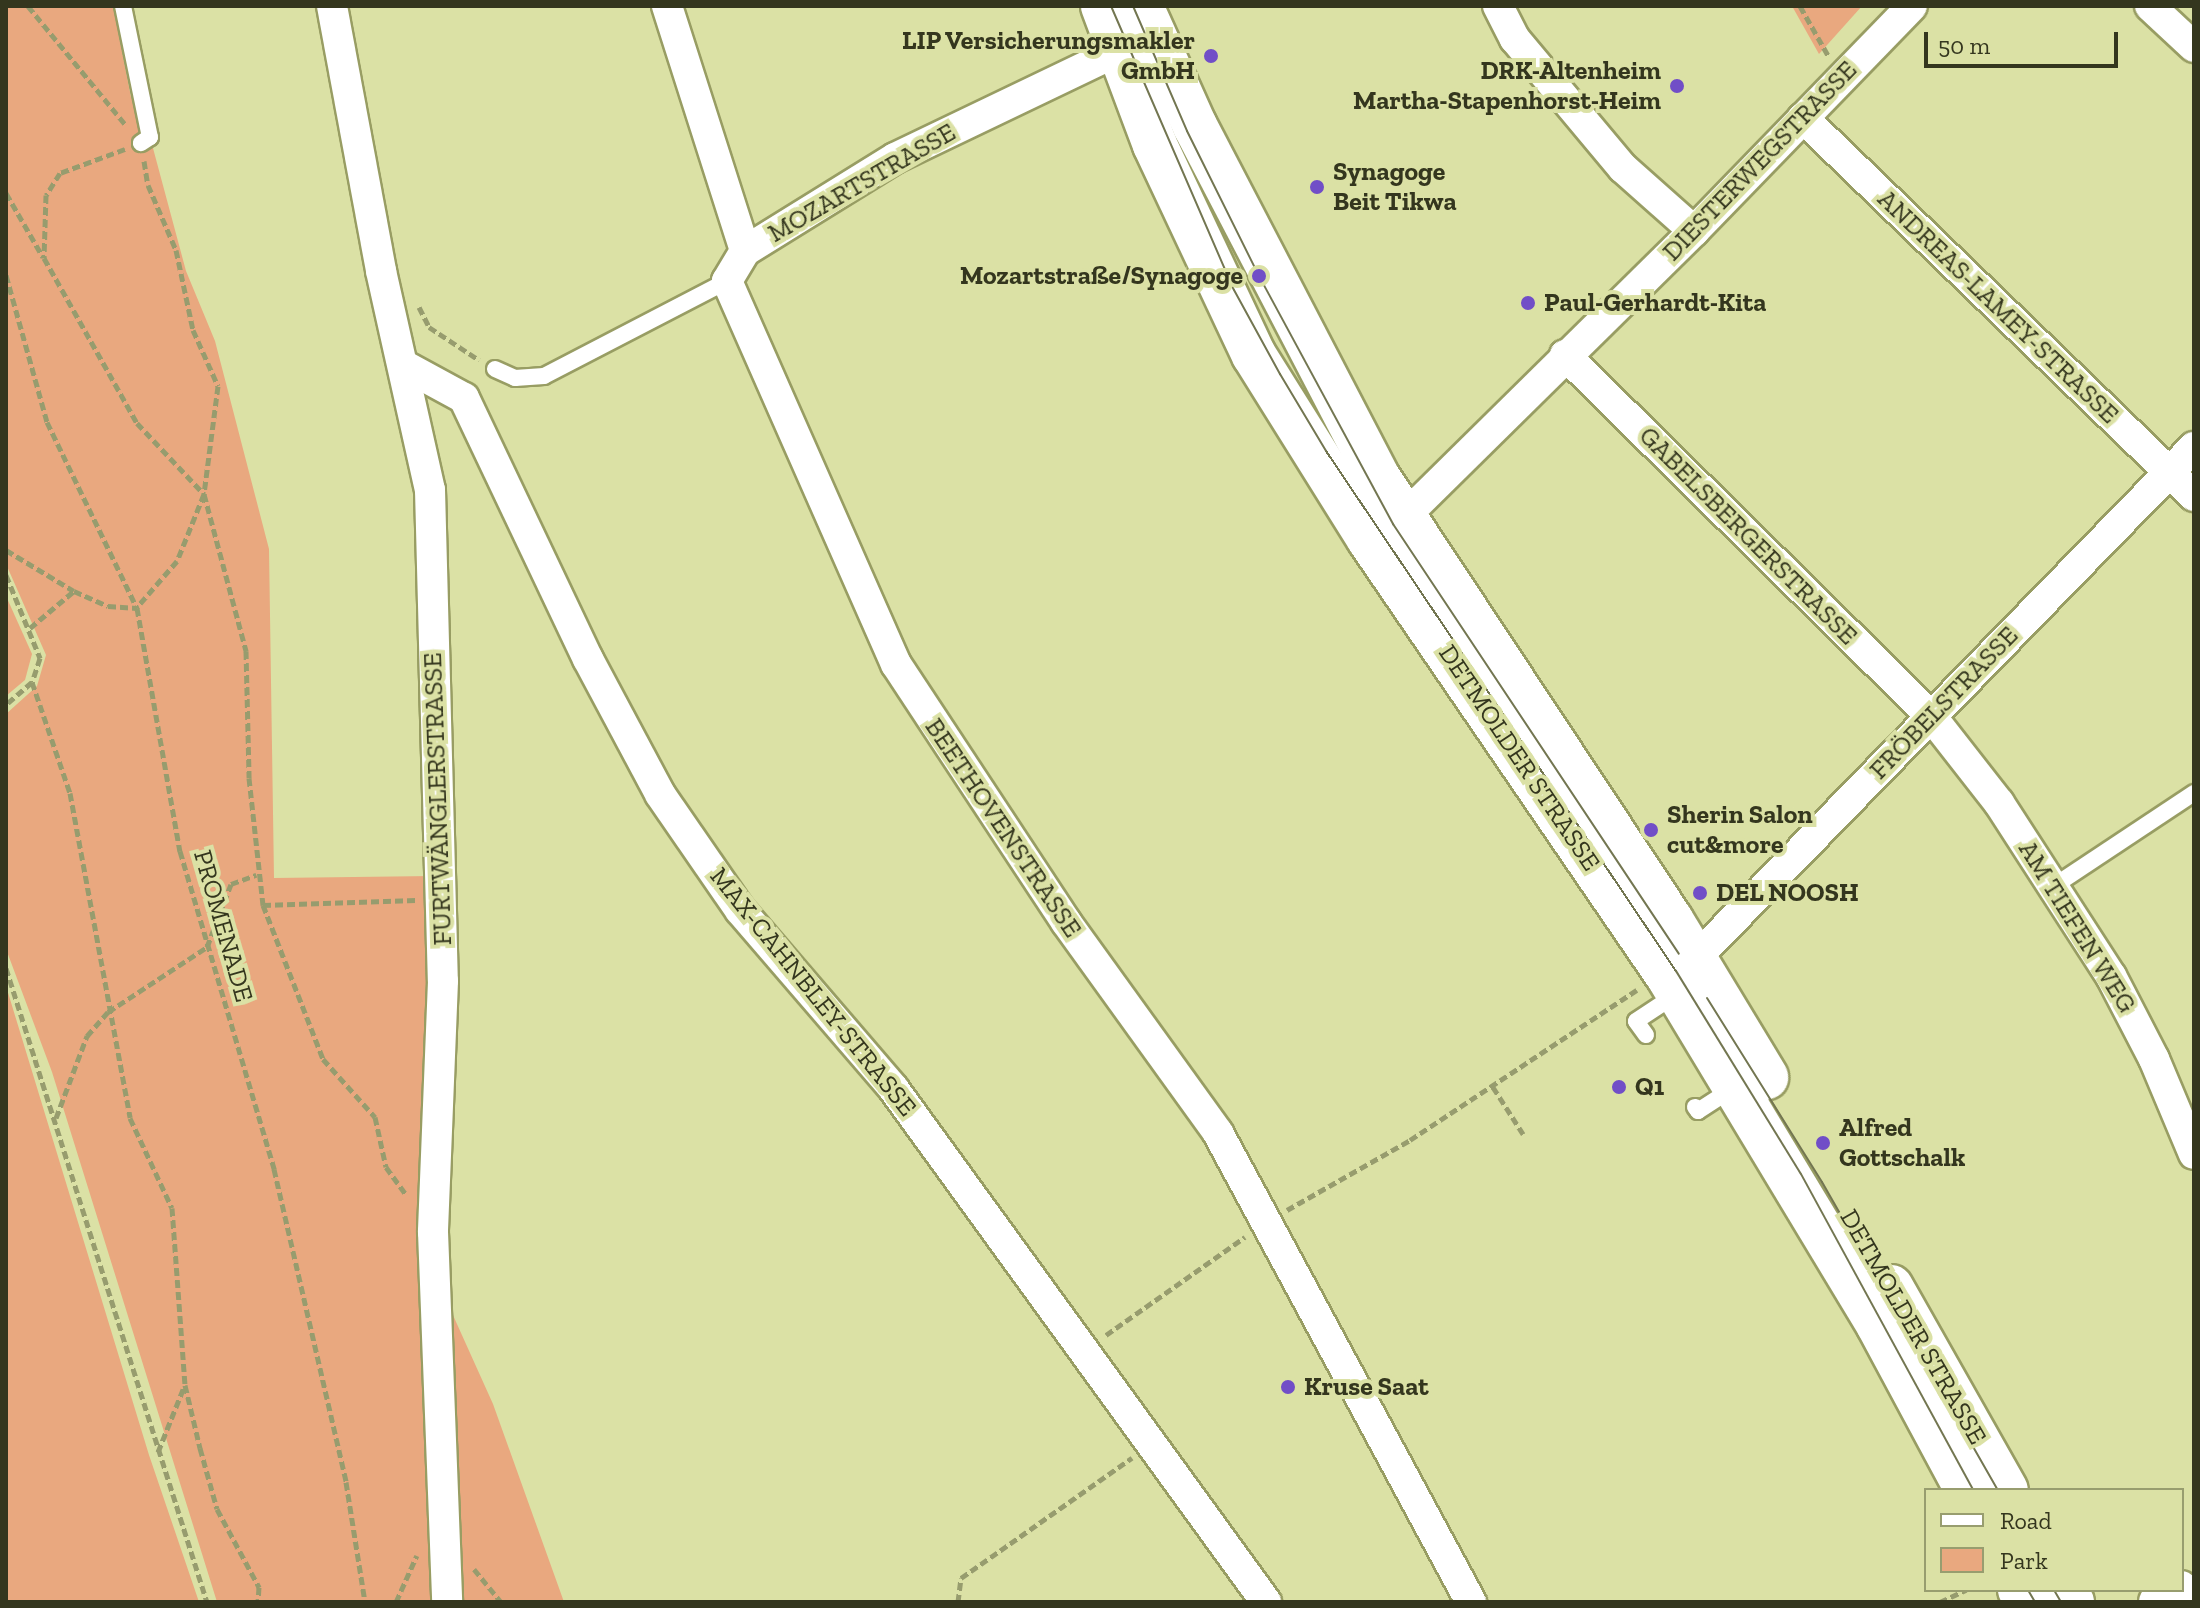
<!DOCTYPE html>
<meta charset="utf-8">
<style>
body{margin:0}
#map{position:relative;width:2200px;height:1608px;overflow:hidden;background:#dbe1a5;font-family:"Zilla Slab",serif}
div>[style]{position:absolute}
.green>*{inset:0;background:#e9a87f}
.path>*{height:5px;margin-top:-2.5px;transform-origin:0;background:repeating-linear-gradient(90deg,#979c6e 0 8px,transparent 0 12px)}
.roads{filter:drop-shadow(2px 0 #989d63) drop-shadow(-2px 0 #989d63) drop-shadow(0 2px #989d63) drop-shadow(0 -2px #989d63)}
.service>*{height:16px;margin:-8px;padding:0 8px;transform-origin:8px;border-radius:8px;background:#fff}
.minor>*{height:30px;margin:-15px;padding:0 15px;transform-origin:15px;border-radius:15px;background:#fff}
.tertiary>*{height:38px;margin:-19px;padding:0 19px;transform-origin:19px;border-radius:19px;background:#fff}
.primary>*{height:44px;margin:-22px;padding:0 22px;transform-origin:22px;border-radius:22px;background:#fff}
.tram>*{height:2px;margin:-1px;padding:0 1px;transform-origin:1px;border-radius:1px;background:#737651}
.dots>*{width:22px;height:22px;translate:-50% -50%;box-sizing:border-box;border:4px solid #dbe1a5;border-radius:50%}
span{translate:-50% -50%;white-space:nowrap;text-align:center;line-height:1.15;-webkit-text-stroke:8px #dbe1a5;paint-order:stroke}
.poi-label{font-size:26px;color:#34361e;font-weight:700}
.right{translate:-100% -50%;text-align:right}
.left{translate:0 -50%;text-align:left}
.street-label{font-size:26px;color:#34361e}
.frame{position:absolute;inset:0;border:8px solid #34361e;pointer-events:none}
.legend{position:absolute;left:1924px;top:1488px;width:260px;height:104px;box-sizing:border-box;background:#dbe1a5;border:2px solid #989d6f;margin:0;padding:10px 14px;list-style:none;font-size:24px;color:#34361e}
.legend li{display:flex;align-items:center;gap:16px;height:40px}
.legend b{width:40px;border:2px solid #989d6f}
.scale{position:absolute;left:1924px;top:32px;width:194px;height:36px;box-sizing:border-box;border:4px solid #34361e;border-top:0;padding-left:10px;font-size:24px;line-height:28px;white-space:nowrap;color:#34361e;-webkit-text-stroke:6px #dbe1a5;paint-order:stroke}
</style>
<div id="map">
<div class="green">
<i style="clip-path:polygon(6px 6px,113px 6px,131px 97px,150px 137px,186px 271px,215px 341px,269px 549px,274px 878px,433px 876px,432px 1058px,420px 1166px,420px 1305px,443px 1293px,493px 1404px,564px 1602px,217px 1602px,52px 1072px,6px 949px,6px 714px,37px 686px,46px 655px,6px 564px)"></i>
<i style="clip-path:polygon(1792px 6px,1862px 6px,1819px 54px)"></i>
<i style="clip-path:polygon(6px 596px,32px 654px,25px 680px,6px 696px)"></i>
<i style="clip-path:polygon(6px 986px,149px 1455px,199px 1602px,6px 1602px)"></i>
</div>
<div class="path">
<i style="left:28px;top:6px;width:153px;rotate:50.6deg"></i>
<i style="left:1800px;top:6px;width:59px;rotate:60.4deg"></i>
<i style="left:125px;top:149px;width:69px;rotate:159.7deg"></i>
<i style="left:60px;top:173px;width:26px;rotate:122deg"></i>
<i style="left:46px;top:195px;width:63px;rotate:91.8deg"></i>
<i style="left:44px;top:258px;width:189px;rotate:60.6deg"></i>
<i style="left:137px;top:423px;width:98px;rotate:46.7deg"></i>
<i style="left:204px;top:494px;width:72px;rotate:111.9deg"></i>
<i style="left:177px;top:561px;width:61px;rotate:131deg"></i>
<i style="left:144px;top:161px;width:24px;rotate:81deg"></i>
<i style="left:148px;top:185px;width:71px;rotate:66.7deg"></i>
<i style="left:176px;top:250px;width:82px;rotate:78deg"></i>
<i style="left:193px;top:330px;width:61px;rotate:65.9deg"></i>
<i style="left:218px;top:386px;width:109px;rotate:97.4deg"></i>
<i style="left:204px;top:494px;width:163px;rotate:75deg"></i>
<i style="left:246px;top:651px;width:127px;rotate:88.6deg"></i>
<i style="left:249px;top:778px;width:128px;rotate:83.7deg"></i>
<i style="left:263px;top:905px;width:165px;rotate:68.7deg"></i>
<i style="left:323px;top:1059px;width:78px;rotate:48.1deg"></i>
<i style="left:375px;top:1117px;width:51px;rotate:77.6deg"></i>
<i style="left:386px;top:1167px;width:34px;rotate:54deg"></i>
<i style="left:6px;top:193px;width:74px;rotate:60deg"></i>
<i style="left:6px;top:275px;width:153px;rotate:74.4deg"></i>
<i style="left:47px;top:422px;width:207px;rotate:64.2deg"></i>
<i style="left:137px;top:608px;width:247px;rotate:80deg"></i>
<i style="left:180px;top:851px;width:332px;rotate:73.5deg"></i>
<i style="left:274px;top:1169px;width:321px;rotate:77deg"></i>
<i style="left:346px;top:1482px;width:121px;rotate:81deg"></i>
<i style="left:419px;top:307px;width:22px;rotate:63deg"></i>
<i style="left:429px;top:327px;width:60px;rotate:33.4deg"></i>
<i style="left:6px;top:550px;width:79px;rotate:31.1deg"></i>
<i style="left:6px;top:575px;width:90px;rotate:67.7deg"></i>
<i style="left:40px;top:658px;width:25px;rotate:108deg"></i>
<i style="left:32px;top:682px;width:35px;rotate:139deg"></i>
<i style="left:30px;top:628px;width:57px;rotate:-40.1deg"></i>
<i style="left:74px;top:591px;width:37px;rotate:24deg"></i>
<i style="left:108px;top:606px;width:29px;rotate:4deg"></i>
<i style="left:32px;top:682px;width:117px;rotate:71.1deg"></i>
<i style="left:70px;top:793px;width:330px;rotate:79.5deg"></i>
<i style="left:130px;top:1118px;width:99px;rotate:65deg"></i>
<i style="left:172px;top:1208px;width:177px;rotate:85.8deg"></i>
<i style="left:185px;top:1385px;width:65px;rotate:76.6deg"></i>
<i style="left:200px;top:1448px;width:63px;rotate:74.4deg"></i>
<i style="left:217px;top:1509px;width:89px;rotate:61.7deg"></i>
<i style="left:259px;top:1587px;width:15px;rotate:94deg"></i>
<i style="left:263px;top:905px;width:153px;rotate:-1.9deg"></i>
<i style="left:6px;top:968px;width:665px;rotate:72.41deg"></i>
<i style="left:1493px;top:1087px;width:56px;rotate:57.4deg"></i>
<i style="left:56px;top:1118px;width:88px;rotate:-69.3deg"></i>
<i style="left:87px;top:1036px;width:32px;rotate:-49deg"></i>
<i style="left:108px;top:1012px;width:118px;rotate:-33.3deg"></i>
<i style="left:207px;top:947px;width:67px;rotate:-69.1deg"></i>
<i style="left:231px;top:884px;width:27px;rotate:-20deg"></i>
<i style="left:1287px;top:1210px;width:142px;rotate:-29.6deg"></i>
<i style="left:1410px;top:1140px;width:272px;rotate:-33.5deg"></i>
<i style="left:1106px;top:1335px;width:170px;rotate:-35.2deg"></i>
<i style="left:158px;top:1452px;width:70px;rotate:-68.2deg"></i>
<i style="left:474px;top:1569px;width:43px;rotate:50.7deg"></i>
<i style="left:396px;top:1602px;width:51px;rotate:-65.9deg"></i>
<i style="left:958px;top:1602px;width:24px;rotate:-83deg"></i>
<i style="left:961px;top:1578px;width:209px;rotate:-35.1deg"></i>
<i style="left:1940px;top:1602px;width:29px;rotate:-25deg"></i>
</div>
<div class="roads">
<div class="service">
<i style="left:123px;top:6px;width:134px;rotate:78.4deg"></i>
<i style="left:150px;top:137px;width:11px;rotate:146deg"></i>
<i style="left:495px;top:369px;width:22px;rotate:24deg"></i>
<i style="left:515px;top:378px;width:29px;rotate:-4deg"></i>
<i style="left:544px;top:376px;width:206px;rotate:-27.4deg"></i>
<i style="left:2054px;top:886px;width:168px;rotate:-33.6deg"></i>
<i style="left:1646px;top:1035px;width:17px;rotate:-126deg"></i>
<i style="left:1636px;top:1021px;width:49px;rotate:-33.4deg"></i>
<i style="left:1695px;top:1107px;width:5px;rotate:53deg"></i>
<i style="left:1698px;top:1111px;width:40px;rotate:-32.9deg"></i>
</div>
<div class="minor">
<i style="left:332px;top:6px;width:269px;rotate:79.5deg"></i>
<i style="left:381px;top:271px;width:224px;rotate:77.4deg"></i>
<i style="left:430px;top:490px;width:491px;rotate:88.5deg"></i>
<i style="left:443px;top:981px;width:251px;rotate:92.3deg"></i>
<i style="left:433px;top:1232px;width:370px;rotate:87.8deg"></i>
<i style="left:667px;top:6px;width:257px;rotate:72.3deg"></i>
<i style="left:745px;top:251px;width:35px;rotate:121deg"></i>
<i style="left:727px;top:281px;width:419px;rotate:66.2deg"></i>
<i style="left:896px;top:664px;width:309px;rotate:56.6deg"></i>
<i style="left:1066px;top:922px;width:260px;rotate:54.2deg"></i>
<i style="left:1218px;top:1133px;width:533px;rotate:61.66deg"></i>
<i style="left:1498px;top:6px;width:37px;rotate:63deg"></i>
<i style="left:1515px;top:39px;width:168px;rotate:50.1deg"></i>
<i style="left:1623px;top:168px;width:95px;rotate:41.6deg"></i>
<i style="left:2150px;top:6px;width:60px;rotate:43deg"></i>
<i style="left:1803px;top:118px;width:544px;rotate:44.03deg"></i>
<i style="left:745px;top:251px;width:176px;rotate:-31.8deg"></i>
<i style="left:895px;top:158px;width:266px;rotate:-25.6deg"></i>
<i style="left:1565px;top:355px;width:514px;rotate:44.61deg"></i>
<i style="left:1931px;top:716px;width:110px;rotate:52deg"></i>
<i style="left:1999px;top:803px;width:206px;rotate:57.1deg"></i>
<i style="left:2111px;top:976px;width:93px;rotate:62.6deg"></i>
<i style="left:2154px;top:1059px;width:103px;rotate:67.2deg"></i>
<i style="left:405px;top:366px;width:67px;rotate:28.5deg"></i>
<i style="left:464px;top:398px;width:289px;rotate:64.6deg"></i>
<i style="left:588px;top:659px;width:153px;rotate:61.9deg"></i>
<i style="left:660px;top:794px;width:141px;rotate:55.4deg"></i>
<i style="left:740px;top:910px;width:235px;rotate:49.3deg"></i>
<i style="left:893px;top:1088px;width:635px;rotate:54.03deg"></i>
<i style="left:1403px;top:518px;width:409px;rotate:-44.6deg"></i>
<i style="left:1694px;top:231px;width:313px;rotate:-45.9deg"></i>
<i style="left:1695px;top:959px;width:715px;rotate:-45.74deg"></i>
</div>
<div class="tertiary">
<i style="left:2158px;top:1602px;width:25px;rotate:-29deg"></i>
</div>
<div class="primary">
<i style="left:1103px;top:6px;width:148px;rotate:69.5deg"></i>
<i style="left:1155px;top:145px;width:232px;rotate:64.8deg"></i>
<i style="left:1254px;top:355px;width:217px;rotate:58deg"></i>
<i style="left:1369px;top:539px;width:529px;rotate:55.62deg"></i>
<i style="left:1668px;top:976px;width:406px;rotate:58.9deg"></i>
<i style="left:1878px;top:1324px;width:188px;rotate:61.8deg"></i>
<i style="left:1141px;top:6px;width:132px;rotate:65.8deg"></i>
<i style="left:1195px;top:126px;width:398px;rotate:62.5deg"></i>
<i style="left:1379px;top:479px;width:529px;rotate:56.49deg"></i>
<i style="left:1671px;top:920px;width:184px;rotate:58.8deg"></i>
<i style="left:1891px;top:1287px;width:233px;rotate:60.5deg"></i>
<i style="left:2020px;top:1590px;width:14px;rotate:60deg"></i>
<i style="left:2065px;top:1590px;width:14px;rotate:60deg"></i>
</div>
</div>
<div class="tram">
<i style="left:1111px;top:6px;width:309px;rotate:66.6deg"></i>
<i style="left:1234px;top:290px;width:96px;rotate:61.3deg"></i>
<i style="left:1280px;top:374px;width:90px;rotate:59.1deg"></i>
<i style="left:1326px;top:451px;width:627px;rotate:56.06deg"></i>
<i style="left:1676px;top:971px;width:238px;rotate:58.4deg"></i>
<i style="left:1801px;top:1174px;width:360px;rotate:61.4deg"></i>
<i style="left:1133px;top:6px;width:136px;rotate:66.6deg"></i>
<i style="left:1187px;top:131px;width:162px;rotate:63.6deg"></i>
<i style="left:1259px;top:276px;width:282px;rotate:61.6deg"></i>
<i style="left:1393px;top:524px;width:516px;rotate:56.37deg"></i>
<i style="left:1707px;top:998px;width:217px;rotate:58deg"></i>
<i style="left:1822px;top:1182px;width:355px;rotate:60.3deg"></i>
<i style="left:2028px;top:1590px;width:14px;rotate:60deg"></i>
<i style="left:2054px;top:1590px;width:14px;rotate:60deg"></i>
</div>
<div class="dots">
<i style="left:1211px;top:56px;background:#714ec7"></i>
<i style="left:1677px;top:86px;background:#714ec7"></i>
<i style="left:1317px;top:187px;background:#714ec7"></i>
<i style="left:1259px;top:276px;background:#714ec7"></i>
<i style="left:1528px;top:303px;background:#714ec7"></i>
<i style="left:1651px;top:830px;background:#714ec7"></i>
<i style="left:1700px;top:893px;background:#714ec7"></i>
<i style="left:1619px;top:1087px;background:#714ec7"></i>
<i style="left:1823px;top:1143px;background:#714ec7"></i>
<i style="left:1288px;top:1387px;background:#714ec7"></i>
</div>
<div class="poi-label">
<span class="right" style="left:1195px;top:56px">LIP Versicherungsmakler<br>GmbH</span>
<span class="right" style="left:1661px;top:86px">DRK-Altenheim<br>Martha-Stapenhorst-Heim</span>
<span class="left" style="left:1333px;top:187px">Synagoge<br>Beit Tikwa</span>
<span class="right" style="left:1243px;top:276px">Mozartstraße/Synagoge</span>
<span class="left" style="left:1544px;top:303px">Paul-Gerhardt-Kita</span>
<span class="left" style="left:1667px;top:830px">Sherin Salon<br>cut&amp;more</span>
<span class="left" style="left:1716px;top:893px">DEL NOOSH</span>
<span class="left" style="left:1635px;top:1087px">Q1</span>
<span class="left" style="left:1839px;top:1143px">Alfred<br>Gottschalk</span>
<span class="left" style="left:1304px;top:1387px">Kruse Saat</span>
</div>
<div class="street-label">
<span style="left:1760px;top:161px;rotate:-46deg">DIESTERWEGSTRASSE</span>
<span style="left:862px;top:183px;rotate:-30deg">MOZARTSTRASSE</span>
<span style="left:1998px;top:307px;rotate:44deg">ANDREAS-LAMEY-STRASSE</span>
<span style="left:1748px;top:536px;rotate:45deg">GABELSBERGERSTRASSE</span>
<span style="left:1944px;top:703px;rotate:-46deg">FRÖBELSTRASSE</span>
<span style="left:1519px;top:758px;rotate:56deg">DETMOLDER STRASSE</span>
<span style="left:438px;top:799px;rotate:-92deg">FURTWÄNGLERSTRASSE</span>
<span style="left:1003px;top:828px;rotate:56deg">BEETHOVENSTRASSE</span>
<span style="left:223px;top:926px;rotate:74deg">PROMENADE</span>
<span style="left:2077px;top:927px;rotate:58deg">AM TIEFEN WEG</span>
<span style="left:813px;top:992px;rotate:51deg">MAX-CAHNBLEY-STRASSE</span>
<span style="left:1913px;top:1327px;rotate:60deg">DETMOLDER STRASSE</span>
</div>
<div class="frame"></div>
<ul class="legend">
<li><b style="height:10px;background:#fff"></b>Road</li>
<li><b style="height:22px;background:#e9a87f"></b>Park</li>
</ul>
<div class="scale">50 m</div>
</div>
